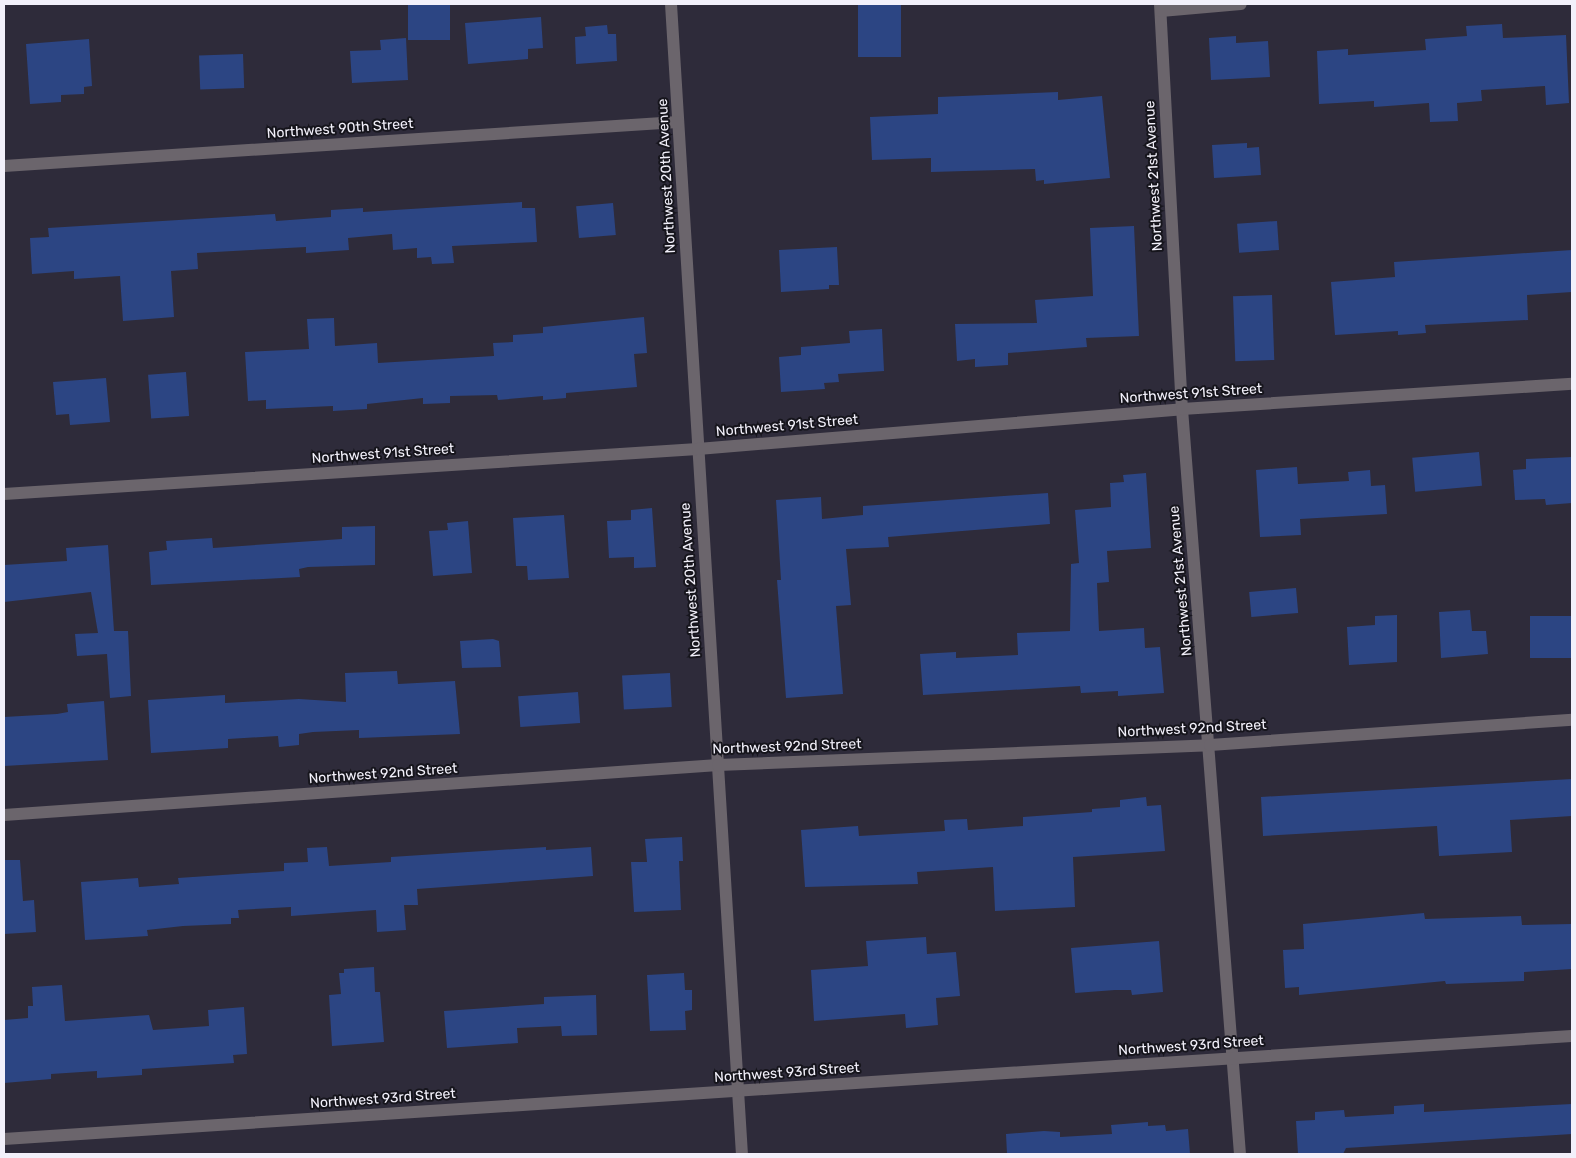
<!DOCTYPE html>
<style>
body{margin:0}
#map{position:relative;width:1576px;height:1158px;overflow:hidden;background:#2e2b3a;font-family:Rubik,sans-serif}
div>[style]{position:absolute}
.building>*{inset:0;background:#2c4583;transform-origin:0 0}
.street>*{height:12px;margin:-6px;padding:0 6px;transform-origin:6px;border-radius:6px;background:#6b656c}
span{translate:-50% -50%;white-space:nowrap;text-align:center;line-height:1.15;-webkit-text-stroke:4px #16151c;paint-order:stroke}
.street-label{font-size:14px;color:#f2f0fa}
.frame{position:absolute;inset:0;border:5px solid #f2f0fa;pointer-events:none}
</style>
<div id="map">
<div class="building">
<i style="left:408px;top:4px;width:42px;height:36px"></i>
<i style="left:858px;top:4px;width:43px;height:53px"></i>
<i style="clip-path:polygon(541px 17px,543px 48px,528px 49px,528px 59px,468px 64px,465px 23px)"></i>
<i style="clip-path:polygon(1502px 24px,1503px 38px,1566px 35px,1569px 103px,1546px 105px,1545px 86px,1481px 90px,1482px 101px,1457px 103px,1458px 121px,1430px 122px,1429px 103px,1374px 107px,1374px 101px,1319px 104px,1317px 51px,1348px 49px,1348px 55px,1426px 50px,1425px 39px,1467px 36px,1466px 26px)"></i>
<i style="clip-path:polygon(607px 25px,608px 34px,616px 34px,617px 61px,576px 64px,575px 37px,586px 36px,585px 27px)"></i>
<i style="clip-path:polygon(1236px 36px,1236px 43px,1268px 41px,1270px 77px,1211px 80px,1209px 38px)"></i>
<i style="clip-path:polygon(406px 38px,408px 80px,352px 83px,350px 51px,381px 50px,380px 40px)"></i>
<i style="clip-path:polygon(89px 39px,92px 86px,84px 87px,84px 94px,61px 95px,61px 102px,30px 104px,26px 44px)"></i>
<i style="left:243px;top:54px;width:34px;height:44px;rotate:88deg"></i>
<i style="clip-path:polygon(1058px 92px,1058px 100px,1102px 96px,1110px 178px,1044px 184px,1044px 180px,1036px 181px,1035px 169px,931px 172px,931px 158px,872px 160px,870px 117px,938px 114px,938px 97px)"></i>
<i style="clip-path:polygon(1247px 143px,1247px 148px,1259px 147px,1261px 175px,1214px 178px,1212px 145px)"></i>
<i style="clip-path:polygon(522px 202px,522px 208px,535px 208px,537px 242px,452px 246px,454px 263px,432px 264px,431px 257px,417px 258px,417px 248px,393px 250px,392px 234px,348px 238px,349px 250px,306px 253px,306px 247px,197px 253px,198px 269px,171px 271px,174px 317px,123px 321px,120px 276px,74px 279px,74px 271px,32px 274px,30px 238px,49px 237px,48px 228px,275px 214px,276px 221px,331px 217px,331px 210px,363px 208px,363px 212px)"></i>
<i style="left:613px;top:203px;width:32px;height:37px;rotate:85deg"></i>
<i style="left:1277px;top:221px;width:29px;height:40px;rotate:86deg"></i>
<i style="clip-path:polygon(1134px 226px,1139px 336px,1086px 338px,1087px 347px,1008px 353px,1008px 365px,975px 367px,975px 359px,957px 361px,955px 324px,1037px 323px,1035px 300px,1093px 296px,1090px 228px)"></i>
<i style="clip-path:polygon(837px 247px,839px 285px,829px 285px,829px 289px,781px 292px,779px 250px)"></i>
<i style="clip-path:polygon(1572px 250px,1572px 292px,1527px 295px,1528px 320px,1425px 325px,1426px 333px,1398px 335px,1398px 331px,1335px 335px,1331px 282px,1395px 277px,1394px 262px)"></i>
<i style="left:1272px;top:295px;width:65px;height:39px;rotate:88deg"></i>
<i style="clip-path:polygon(644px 317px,647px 353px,634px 354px,637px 387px,566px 393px,566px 398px,543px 400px,543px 396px,498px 400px,497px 395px,450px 396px,450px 403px,423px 404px,423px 398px,367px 404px,367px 409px,333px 411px,333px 406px,266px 409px,266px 400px,248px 401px,245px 352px,309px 349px,307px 319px,334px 318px,335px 346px,377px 343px,378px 363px,494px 356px,493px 343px,513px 342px,513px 335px,543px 333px,543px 327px)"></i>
<i style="clip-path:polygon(882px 329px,884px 371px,838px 374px,839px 382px,824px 383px,825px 389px,781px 392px,779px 357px,801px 355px,801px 347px,850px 343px,849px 331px)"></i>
<i style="left:186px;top:372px;width:44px;height:38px;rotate:86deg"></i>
<i style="clip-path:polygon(106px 378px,110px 422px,70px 425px,69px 414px,56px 415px,53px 382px)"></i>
<i style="left:1479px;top:452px;width:34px;height:67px;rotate:85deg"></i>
<i style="clip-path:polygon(1572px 457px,1572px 503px,1546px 505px,1545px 499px,1515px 500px,1513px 470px,1526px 469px,1526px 459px)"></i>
<i style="clip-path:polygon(1297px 467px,1298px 484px,1349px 481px,1348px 472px,1370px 470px,1371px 486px,1385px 485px,1387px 514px,1300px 519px,1301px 535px,1260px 537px,1256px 470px)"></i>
<i style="clip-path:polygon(1146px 473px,1151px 548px,1107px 551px,1109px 582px,1097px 583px,1099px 631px,1144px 628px,1145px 648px,1160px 647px,1164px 693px,1118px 696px,1118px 691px,1081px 693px,1080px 686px,923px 695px,920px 654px,956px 652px,956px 658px,1018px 655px,1017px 633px,1070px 631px,1071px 564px,1079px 563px,1075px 510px,1111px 507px,1110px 483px,1124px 482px,1123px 475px)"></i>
<i style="clip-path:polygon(1048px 493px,1050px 524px,888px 537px,889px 547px,846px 549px,851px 605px,836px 606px,843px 694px,786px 698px,777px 580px,781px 580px,776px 500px,821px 497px,822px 519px,863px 515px,863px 506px)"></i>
<i style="clip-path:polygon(652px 508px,656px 567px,634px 568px,634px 557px,609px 558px,607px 521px,631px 520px,631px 510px)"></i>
<i style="clip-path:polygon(564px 515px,569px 578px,528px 580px,527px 566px,516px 566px,513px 518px)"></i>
<i style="clip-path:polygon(468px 521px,472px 573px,433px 576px,429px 531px,448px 530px,447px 523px)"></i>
<i style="clip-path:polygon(375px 526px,375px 565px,308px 567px,299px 569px,300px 577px,151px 585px,149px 552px,167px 550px,166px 541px,212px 538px,213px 548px,284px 543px,342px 539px,342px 527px)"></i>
<i style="clip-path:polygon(108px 545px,114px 631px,128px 631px,131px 696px,110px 698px,107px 654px,77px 656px,75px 634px,98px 633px,91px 592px,4px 602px,4px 565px,67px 561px,66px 548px)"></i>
<i style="left:1296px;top:588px;width:25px;height:47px;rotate:85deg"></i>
<i style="clip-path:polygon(1470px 610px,1472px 631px,1486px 631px,1488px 654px,1441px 658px,1439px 612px)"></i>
<i style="clip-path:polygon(1397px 615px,1397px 662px,1349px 665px,1347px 627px,1375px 625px,1375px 616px)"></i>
<i style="left:1572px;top:616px;width:42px;height:42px;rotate:90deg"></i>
<i style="clip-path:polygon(493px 639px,499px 641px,501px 667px,462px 668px,460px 641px)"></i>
<i style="clip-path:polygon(397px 671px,398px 684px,455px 681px,460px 734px,359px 738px,359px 730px,313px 732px,299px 734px,299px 745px,279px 747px,278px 736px,228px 739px,228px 748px,151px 753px,148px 700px,225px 695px,225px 703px,299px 699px,346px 702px,345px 673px)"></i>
<i style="left:670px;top:673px;width:34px;height:48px;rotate:87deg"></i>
<i style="left:578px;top:692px;width:31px;height:60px;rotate:86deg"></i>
<i style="clip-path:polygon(104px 701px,108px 760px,4px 766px,4px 717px,57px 714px,68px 712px,67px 704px)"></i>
<i style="clip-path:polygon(1572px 779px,1572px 816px,1510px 820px,1512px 852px,1439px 856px,1437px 826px,1263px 836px,1261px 797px)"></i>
<i style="clip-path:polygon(1146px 797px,1147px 806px,1161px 805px,1165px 851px,1073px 857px,1075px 907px,995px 911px,993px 867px,917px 872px,918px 884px,805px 887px,801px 830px,858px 826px,859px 836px,945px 831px,944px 820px,967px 819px,968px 830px,1023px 826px,1023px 817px,1092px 812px,1092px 809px,1120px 807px,1120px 800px)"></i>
<i style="clip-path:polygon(682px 837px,683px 861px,679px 861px,681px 910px,634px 912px,631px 862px,647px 862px,645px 839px)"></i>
<i style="clip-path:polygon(327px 847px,329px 866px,391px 862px,391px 857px,546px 847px,546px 850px,591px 847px,593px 876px,417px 889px,418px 905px,404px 905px,406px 930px,377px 932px,376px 910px,291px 916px,291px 907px,238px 910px,239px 918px,231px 918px,231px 924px,183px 926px,147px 930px,148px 936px,85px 940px,81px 882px,138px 878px,139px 887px,179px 884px,178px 878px,284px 871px,284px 863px,308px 862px,307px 848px)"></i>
<i style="clip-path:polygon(4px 860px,20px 860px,23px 901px,34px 900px,36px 932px,4px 934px)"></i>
<i style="clip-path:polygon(1424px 913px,1425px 919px,1521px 916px,1522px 925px,1572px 924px,1572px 969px,1524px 972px,1524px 981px,1446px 984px,1445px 981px,1299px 995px,1299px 987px,1285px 988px,1283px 950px,1304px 949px,1303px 924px)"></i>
<i style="clip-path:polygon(926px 937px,927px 954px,956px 952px,960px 996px,936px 998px,938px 1025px,906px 1028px,905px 1014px,814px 1021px,811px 970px,868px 966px,866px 941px)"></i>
<i style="clip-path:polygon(1159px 941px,1163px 992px,1132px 995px,1131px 990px,1115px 990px,1075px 993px,1071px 948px)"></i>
<i style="clip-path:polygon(374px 967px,375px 992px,380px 992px,384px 1042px,332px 1046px,329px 995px,341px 994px,339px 973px,344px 973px,344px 969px)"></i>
<i style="clip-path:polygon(684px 973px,685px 990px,692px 990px,692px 1010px,685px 1011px,686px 1030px,650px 1031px,647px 975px)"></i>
<i style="clip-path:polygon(62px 985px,65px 1021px,149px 1015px,153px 1030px,209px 1026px,208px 1010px,244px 1007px,247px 1054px,233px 1055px,234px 1063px,142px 1069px,142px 1075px,97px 1078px,97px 1071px,51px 1074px,51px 1079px,4px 1083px,4px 1020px,28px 1018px,28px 1006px,33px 1006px,32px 987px)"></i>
<i style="clip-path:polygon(596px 995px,597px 1035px,562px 1036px,561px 1026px,517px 1028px,518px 1043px,447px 1048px,444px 1011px,544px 1004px,544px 997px)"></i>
<i style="clip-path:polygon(1424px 1104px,1424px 1112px,1572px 1104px,1572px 1134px,1346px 1148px,1343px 1154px,1298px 1154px,1296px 1121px,1315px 1120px,1315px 1112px,1344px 1110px,1345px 1117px,1394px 1114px,1394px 1106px)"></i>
<i style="clip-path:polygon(1148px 1122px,1148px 1126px,1165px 1125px,1166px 1131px,1188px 1129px,1190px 1154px,1007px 1154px,1006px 1134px,1044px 1131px,1060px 1132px,1060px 1137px,1112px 1134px,1111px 1125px)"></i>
</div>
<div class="street">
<i style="left:671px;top:4px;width:1152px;rotate:86.47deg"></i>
<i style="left:1160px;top:4px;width:406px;rotate:86.9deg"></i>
<i style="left:1182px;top:409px;width:747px;rotate:85.55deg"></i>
<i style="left:1161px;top:11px;width:80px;rotate:-5deg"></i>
<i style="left:4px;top:166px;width:675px;rotate:-3.74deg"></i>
<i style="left:4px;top:494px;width:695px;rotate:-3.71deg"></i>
<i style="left:698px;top:449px;width:486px;rotate:-4.7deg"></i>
<i style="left:1182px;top:409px;width:391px;rotate:-3.7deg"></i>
<i style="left:4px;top:815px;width:716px;rotate:-4.01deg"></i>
<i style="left:718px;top:765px;width:492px;rotate:-2.3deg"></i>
<i style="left:1210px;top:745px;width:363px;rotate:-4deg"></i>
<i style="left:4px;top:1139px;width:1571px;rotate:-3.76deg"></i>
</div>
<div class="street-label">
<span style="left:340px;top:129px;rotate:-4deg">Northwest 90th Street</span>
<span style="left:667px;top:176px;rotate:-93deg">Northwest 20th Avenue</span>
<span style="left:1154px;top:176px;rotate:-93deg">Northwest 21st Avenue</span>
<span style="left:1191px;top:394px;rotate:-4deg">Northwest 91st Street</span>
<span style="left:787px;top:426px;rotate:-5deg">Northwest 91st Street</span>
<span style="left:383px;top:454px;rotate:-4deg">Northwest 91st Street</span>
<span style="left:691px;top:580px;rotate:-94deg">Northwest 20th Avenue</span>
<span style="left:1181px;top:581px;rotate:-95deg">Northwest 21st Avenue</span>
<span style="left:1192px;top:729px;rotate:-3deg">Northwest 92nd Street</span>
<span style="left:787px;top:747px;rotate:-2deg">Northwest 92nd Street</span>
<span style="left:383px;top:774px;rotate:-4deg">Northwest 92nd Street</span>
<span style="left:1191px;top:1046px;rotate:-4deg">Northwest 93rd Street</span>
<span style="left:787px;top:1073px;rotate:-4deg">Northwest 93rd Street</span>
<span style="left:383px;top:1099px;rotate:-4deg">Northwest 93rd Street</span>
</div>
<div class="frame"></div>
</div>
